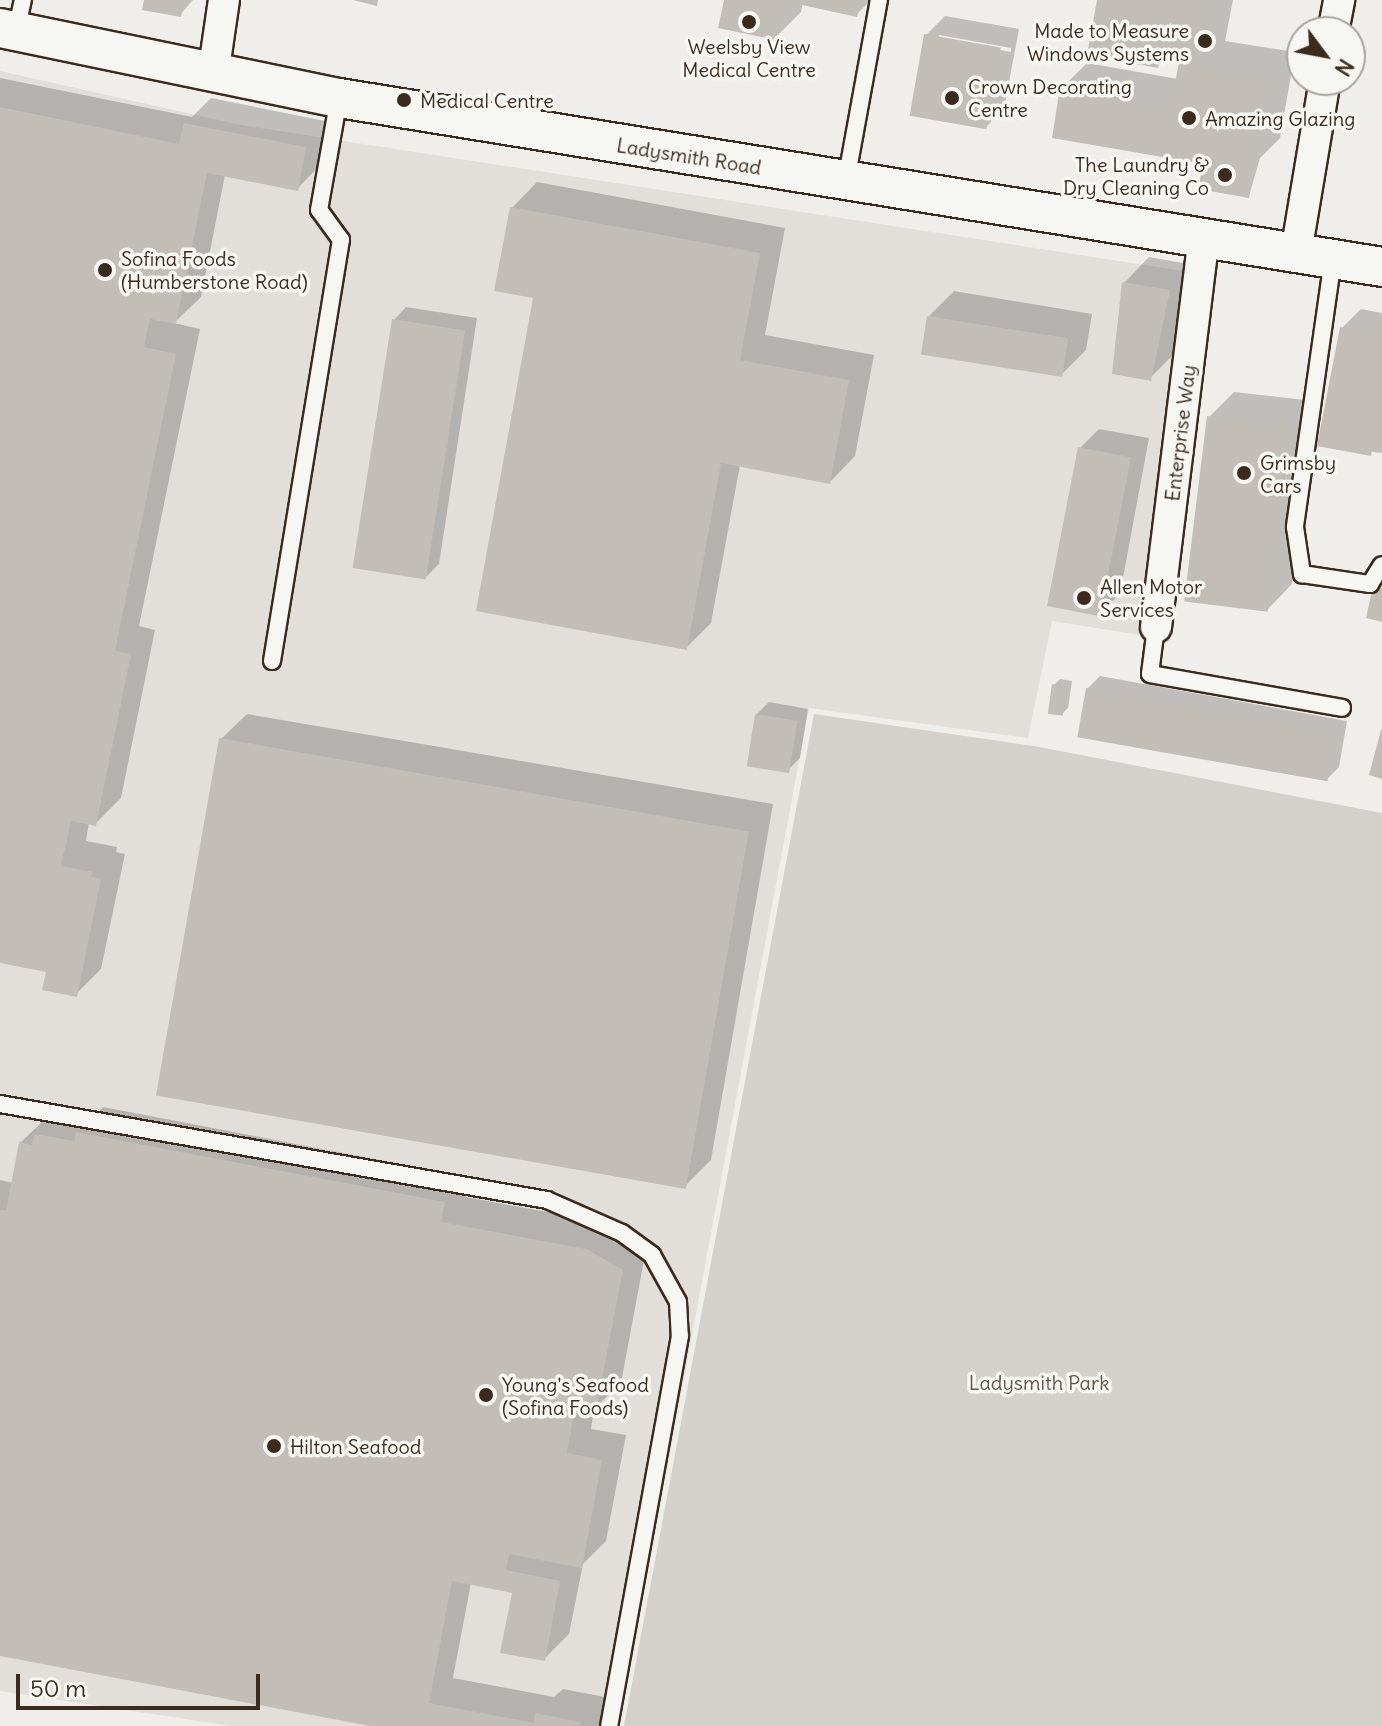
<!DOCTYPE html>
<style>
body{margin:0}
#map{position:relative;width:1382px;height:1726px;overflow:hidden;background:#efeeea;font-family:Delius,sans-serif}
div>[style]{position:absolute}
.built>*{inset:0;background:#e2dfdb}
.green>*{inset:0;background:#d4d1cc}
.shadow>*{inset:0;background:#0003}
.building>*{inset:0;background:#c2bdb7;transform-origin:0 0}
.roads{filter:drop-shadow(2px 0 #3b2a1e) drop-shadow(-2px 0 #3b2a1e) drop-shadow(0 2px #3b2a1e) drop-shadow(0 -2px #3b2a1e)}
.service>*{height:16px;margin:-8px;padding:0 8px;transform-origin:8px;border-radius:8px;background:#f6f6f2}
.minor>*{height:30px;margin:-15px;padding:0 15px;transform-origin:15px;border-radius:15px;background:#f6f6f2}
.tertiary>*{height:38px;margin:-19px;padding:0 19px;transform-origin:19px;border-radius:19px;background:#f6f6f2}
.dots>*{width:22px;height:22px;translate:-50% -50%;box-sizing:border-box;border:4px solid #f6f6f2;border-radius:50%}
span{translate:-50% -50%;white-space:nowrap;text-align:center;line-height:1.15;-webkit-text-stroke:7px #f6f6f2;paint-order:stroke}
.poi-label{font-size:20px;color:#3b2a1e}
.right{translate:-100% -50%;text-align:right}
.left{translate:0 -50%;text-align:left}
.street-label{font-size:20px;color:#3b2a1e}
.park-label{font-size:20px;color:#61544a}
.north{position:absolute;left:1286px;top:16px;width:80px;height:80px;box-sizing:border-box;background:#f6f6f2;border:2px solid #aba49d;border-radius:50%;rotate:122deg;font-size:22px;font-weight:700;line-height:32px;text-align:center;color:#3b2a1e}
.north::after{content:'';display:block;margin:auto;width:28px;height:36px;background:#3b2a1e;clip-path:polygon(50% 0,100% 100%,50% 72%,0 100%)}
.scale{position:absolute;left:16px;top:1674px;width:244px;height:36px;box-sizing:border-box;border:4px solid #3b2a1e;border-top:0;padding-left:10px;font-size:24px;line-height:28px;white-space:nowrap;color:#3b2a1e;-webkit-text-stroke:6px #f6f6f2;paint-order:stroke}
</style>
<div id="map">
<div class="built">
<i style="clip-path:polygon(0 71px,241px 125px,1190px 272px,1140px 635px,1052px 621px,1028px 738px,809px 708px,619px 1726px,232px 1726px,0 1691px)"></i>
</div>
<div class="green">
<i style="clip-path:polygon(814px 714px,1034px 746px,1382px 813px,1382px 1726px,624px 1726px)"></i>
</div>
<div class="shadow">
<i style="clip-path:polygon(146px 0,193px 0,180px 15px)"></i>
<i style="clip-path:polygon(726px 0,871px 0,857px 14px,803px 3px,801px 12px,775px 38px)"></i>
<i style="clip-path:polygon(1099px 0,1233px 0,1225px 41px,1295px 52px,1280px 138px,1260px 158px,1249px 196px,1205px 162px,1062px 88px,1087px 63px,1178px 79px,1181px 60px,1166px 57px,1157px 66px)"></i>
<i style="clip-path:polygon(evenodd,945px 16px,1019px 29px,1004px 109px,985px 128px,926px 35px,945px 16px,939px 35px,1011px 48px,1011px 52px,939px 39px,939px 35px)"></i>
<i style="clip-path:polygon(0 78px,192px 117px,211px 98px,330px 122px,322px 163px,297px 189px,225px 175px,201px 297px,174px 323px,200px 329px,139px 626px,155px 630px,121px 798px,95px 824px,89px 823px,86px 841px,117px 847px,116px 852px,125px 854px,101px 969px,76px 994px,48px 971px,0 961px)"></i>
<i style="clip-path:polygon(537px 182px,785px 228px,765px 335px,874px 355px,855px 456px,830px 482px,740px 465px,711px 623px,686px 648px,536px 297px,512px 208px)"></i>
<i style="clip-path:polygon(1149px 257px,1194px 265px,1175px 353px,1150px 378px,1124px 283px)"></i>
<i style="clip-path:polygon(954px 291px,1092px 314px,1086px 350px,1061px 375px,929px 316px)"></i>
<i style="clip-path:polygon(406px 307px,477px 318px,439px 564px,426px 577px,394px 320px)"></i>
<i style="clip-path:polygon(1361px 309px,1382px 313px,1382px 453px,1320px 445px,1342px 328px)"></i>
<i style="clip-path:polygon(1234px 392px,1314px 401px,1292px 584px,1267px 610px,1209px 417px)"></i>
<i style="clip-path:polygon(1099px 429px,1149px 438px,1120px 594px,1100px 613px,1080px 448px)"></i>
<i style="clip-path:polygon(1100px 676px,1347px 721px,1339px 767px,1326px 780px,1087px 689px)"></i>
<i style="clip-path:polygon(1060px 679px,1072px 681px,1068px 708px,1062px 714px,1054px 685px)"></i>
<i style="clip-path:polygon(769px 702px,808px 709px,800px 758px,787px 771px,756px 715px)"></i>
<i style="clip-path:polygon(247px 714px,773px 804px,711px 1160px,686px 1185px,221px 739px)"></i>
<i style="clip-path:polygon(103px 1107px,469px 1177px,466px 1197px,612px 1224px,647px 1244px,621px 1383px,594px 1409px,591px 1429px,626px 1435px,606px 1541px,583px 1564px,569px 1634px,544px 1659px,514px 1591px,471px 1583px,453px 1678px,554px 1697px,563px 1689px,605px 1697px,599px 1726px,381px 1726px,0 1654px,0 1180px,13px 1183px,20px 1143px,46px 1118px,95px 1116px)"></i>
</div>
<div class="building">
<i style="clip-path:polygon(144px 0,184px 0,181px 17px,142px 10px)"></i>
<i style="clip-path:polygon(353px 0,378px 0,377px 6px)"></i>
<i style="clip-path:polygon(724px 0,861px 0,857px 17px,784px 1px,776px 40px,718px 28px)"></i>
<i style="clip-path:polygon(1097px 0,1213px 0,1201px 66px,1271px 77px,1249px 198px,1198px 189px,1203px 164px,1052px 138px,1060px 87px,1171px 106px,1179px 62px,1160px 58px,1158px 68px,1087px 55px)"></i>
<i style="left:924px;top:34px;width:78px;height:83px;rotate:10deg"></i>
<i style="clip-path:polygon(0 107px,179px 144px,184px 123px,306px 147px,298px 191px,207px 173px,176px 324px,150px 319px,144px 347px,176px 354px,115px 651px,131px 654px,96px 826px,71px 821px,61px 866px,93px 872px,91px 877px,101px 879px,77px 997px,42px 990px,46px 972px,0 963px)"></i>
<i style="clip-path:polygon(510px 207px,760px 253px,740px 360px,849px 380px,830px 484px,721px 463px,687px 650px,476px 611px,533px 298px,494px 291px)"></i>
<i style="clip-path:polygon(1122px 282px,1170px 290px,1151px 381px,1112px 374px)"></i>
<i style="left:927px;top:316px;width:143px;height:39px;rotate:9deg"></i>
<i style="left:392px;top:319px;width:74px;height:252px;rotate:9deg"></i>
<i style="clip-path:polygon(1372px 321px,1382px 323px,1382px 451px,1372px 450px,1371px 456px,1317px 446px,1340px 327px,1370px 333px)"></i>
<i style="left:1207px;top:416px;width:84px;height:187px;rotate:7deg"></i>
<i style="left:1078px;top:447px;width:54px;height:162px;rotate:11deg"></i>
<i style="clip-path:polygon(1373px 586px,1382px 588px,1382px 622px,1366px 618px)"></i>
<i style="left:1052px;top:684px;width:15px;height:30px;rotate:8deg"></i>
<i style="left:1086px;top:688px;width:254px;height:50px;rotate:10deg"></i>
<i style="left:755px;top:714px;width:43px;height:53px;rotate:9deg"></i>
<i style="clip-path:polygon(1381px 730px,1382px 730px,1382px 779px,1369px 775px)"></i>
<i style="left:219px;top:738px;width:538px;height:363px;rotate:10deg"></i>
<i style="clip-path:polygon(76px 1132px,445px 1202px,441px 1222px,586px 1249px,623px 1270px,596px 1410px,575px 1406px,567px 1453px,602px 1460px,582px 1568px,509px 1554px,506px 1570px,560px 1581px,545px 1661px,500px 1653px,512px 1593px,452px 1581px,429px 1703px,534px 1723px,535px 1713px,581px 1722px,580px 1726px,370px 1726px,0 1656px,0 1210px,6px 1211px,19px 1142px,32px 1145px,35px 1134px,74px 1141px)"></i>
</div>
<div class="roads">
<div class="service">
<i style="left:16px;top:32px;width:33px;rotate:-78deg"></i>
<i style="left:846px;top:181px;width:184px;rotate:-79.7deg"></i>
<i style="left:1333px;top:259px;width:271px;rotate:98.1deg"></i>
<i style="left:1295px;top:527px;width:48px;rotate:81.5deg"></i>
<i style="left:1302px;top:574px;width:69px;rotate:8.4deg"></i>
<i style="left:1370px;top:584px;width:22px;rotate:-58deg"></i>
<i style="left:1156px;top:627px;width:47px;rotate:97.3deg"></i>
<i style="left:1150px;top:674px;width:195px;rotate:10deg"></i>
<i style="left:272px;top:661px;width:427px;rotate:-80.7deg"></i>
<i style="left:341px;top:240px;width:37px;rotate:-126deg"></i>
<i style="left:319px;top:210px;width:114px;rotate:-79.9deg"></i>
<i style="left:0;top:1104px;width:555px;rotate:9.95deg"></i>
<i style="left:547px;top:1200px;width:82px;rotate:23.7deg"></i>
<i style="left:622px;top:1233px;width:37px;rotate:36deg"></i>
<i style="left:652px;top:1255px;width:54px;rotate:61deg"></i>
<i style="left:678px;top:1302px;width:34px;rotate:87deg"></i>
<i style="left:680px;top:1336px;width:396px;rotate:100.3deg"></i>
</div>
<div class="minor">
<i style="left:1333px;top:32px;width:33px;rotate:-79deg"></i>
<i style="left:213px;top:75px;width:76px;rotate:-81.7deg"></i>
<i style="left:1296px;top:253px;width:175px;rotate:-80.5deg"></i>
<i style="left:1156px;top:627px;width:392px;rotate:-83deg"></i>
</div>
<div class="tertiary">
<i style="left:0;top:28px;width:346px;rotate:11.7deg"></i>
<i style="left:339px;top:98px;width:1057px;rotate:9.2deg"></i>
</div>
</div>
<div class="dots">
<i style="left:749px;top:22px;background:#3b2a1e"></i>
<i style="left:1205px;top:41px;background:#3b2a1e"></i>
<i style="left:952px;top:98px;background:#3b2a1e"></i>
<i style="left:404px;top:100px;background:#3b2a1e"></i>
<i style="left:1189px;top:118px;background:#3b2a1e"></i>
<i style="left:1225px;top:175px;background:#3b2a1e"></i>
<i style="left:105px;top:270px;background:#3b2a1e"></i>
<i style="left:1244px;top:473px;background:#3b2a1e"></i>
<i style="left:1084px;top:598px;background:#3b2a1e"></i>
<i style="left:486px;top:1395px;background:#3b2a1e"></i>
<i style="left:274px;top:1446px;background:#3b2a1e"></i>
</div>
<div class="poi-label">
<span class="right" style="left:1189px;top:42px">Made to Measure<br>Windows Systems</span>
<span style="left:749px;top:58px">Weelsby View<br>Medical Centre</span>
<span class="left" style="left:968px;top:98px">Crown Decorating<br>Centre</span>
<span class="left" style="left:420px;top:100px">Medical Centre</span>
<span class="left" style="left:1205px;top:118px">Amazing Glazing</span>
<span class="right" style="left:1209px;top:176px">The Laundry &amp;<br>Dry Cleaning Co</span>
<span class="left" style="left:121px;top:270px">Sofina Foods<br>(Humberstone Road)</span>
<span class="left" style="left:1260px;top:474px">Grimsby<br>Cars</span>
<span class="left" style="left:1100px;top:598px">Allen Motor<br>Services</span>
<span class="left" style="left:502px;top:1396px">Young's Seafood<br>(Sofina Foods)</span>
<span class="left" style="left:290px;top:1446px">Hilton Seafood</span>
</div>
<div class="street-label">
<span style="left:689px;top:156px;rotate:9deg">Ladysmith Road</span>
<span style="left:1180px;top:433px;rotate:-83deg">Enterprise Way</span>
</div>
<div class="park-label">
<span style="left:1039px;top:1382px">Ladysmith Park</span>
</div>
<div class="north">N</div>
<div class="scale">50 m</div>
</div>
